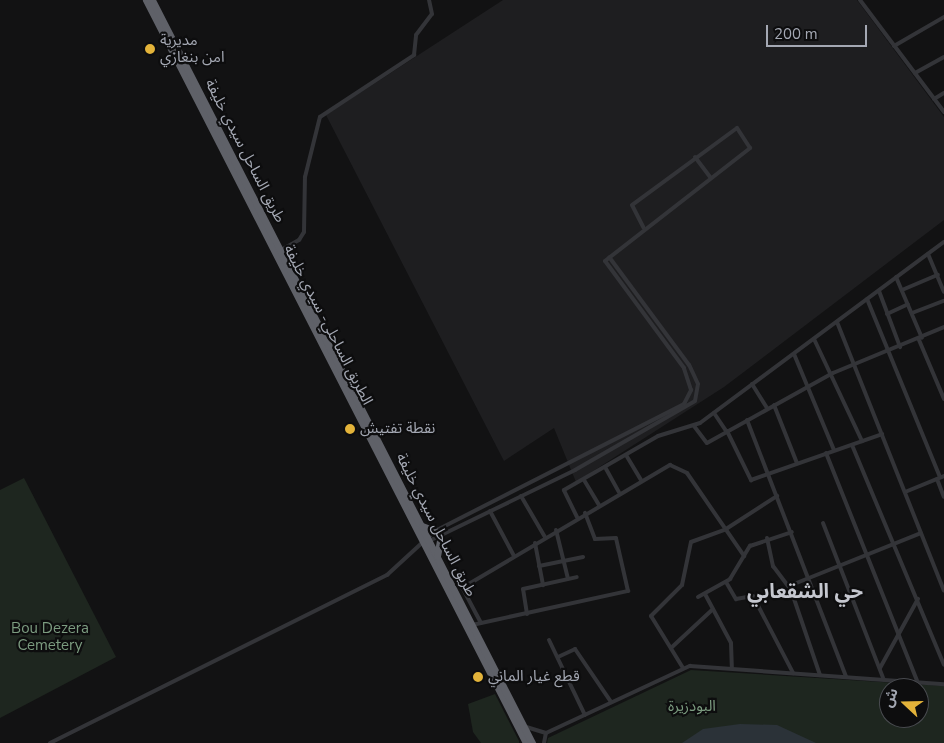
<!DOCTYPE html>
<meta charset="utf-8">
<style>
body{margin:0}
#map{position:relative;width:944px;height:743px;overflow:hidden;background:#121213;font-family:"Nunito Sans","Noto Sans Arabic",sans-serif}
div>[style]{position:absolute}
.built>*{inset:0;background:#1e1e20}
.green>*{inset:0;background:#1e261f}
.water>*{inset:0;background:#2b3238}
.street>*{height:4px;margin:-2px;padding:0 2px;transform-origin:2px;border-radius:2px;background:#333438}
.highway>*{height:7px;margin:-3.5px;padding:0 3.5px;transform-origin:3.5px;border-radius:3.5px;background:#5f6168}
.dots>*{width:14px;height:14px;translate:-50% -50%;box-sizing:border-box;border:2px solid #0d0d0e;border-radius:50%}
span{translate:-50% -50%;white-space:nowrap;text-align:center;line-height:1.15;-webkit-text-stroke:4.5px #0d0d0e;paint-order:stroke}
.poi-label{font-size:15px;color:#a4a8b3}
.left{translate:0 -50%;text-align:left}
.street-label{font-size:15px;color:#a4a8b3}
.park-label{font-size:15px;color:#7c9c80}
.district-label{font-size:20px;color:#c5c7cf;font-weight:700}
.north{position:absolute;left:879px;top:678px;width:50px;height:50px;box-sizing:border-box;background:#0d0d0e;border:1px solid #494b50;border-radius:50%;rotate:291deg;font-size:14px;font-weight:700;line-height:20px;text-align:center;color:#a4a8b3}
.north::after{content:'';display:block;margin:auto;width:18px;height:22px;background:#e3b33a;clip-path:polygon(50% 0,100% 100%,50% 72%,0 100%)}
.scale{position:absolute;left:766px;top:25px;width:101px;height:22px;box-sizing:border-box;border:2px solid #a4a8b3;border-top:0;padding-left:6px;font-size:15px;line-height:18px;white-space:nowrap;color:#a4a8b3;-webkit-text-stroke:4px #0d0d0e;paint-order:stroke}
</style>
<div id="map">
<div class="built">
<i style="clip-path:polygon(503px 0,857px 0,944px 117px,944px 220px,724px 387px,576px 482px,554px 428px,504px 461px,326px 115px)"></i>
</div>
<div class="green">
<i style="clip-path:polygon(24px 478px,116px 657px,0 718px,0 490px)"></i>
<i style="clip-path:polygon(evenodd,691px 670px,944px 686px,944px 743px,547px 743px,548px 738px,691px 670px,889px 688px,919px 688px,919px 718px,889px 718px,889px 688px)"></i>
<i style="clip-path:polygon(495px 694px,519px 741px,519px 743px,481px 743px,473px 732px,468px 704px)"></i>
</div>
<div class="water">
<i style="clip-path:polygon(740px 724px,777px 725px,816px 743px,682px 743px,703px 729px)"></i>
</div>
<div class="street">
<i style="left:860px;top:0;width:140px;rotate:53.1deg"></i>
<i style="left:894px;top:46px;width:58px;rotate:-30.1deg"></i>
<i style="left:915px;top:73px;width:33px;rotate:-29deg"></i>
<i style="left:934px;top:99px;width:12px;rotate:-31deg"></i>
<i style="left:695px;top:157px;width:26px;rotate:53deg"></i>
<i style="left:281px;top:250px;width:21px;rotate:-29deg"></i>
<i style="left:299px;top:240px;width:9px;rotate:-58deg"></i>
<i style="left:304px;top:232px;width:55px;rotate:-89deg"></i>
<i style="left:305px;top:177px;width:62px;rotate:-76deg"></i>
<i style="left:320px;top:117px;width:113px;rotate:-33.4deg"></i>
<i style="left:414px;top:55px;width:20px;rotate:-84deg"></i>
<i style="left:416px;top:35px;width:26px;rotate:-53deg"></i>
<i style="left:432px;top:14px;width:14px;rotate:-102deg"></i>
<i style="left:928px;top:254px;width:41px;rotate:67.2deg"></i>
<i style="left:896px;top:277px;width:66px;rotate:66.9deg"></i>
<i style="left:902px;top:290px;width:39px;rotate:-23deg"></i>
<i style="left:879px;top:291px;width:60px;rotate:69.4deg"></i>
<i style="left:867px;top:299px;width:192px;rotate:67.7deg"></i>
<i style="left:912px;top:313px;width:34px;rotate:-21deg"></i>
<i style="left:887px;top:314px;width:23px;rotate:-25deg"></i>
<i style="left:837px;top:322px;width:289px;rotate:68.3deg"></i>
<i style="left:814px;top:339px;width:113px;rotate:64.8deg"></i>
<i style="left:919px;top:340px;width:64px;rotate:67deg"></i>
<i style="left:794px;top:354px;width:104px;rotate:67.4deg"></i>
<i style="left:752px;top:384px;width:28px;rotate:58deg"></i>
<i style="left:774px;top:405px;width:62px;rotate:68.4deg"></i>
<i style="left:714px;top:413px;width:23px;rotate:56deg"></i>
<i style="left:747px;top:420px;width:275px;rotate:68.9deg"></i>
<i style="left:694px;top:426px;width:21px;rotate:53deg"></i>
<i style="left:707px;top:443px;width:144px;rotate:-29.1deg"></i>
<i style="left:833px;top:373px;width:120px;rotate:-22.5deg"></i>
<i style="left:727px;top:431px;width:55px;rotate:63.9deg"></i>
<i style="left:751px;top:480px;width:139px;rotate:-19.3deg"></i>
<i style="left:852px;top:445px;width:238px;rotate:67.3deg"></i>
<i style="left:826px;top:453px;width:245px;rotate:68.2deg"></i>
<i style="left:626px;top:455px;width:29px;rotate:59deg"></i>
<i style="left:605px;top:467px;width:29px;rotate:61deg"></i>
<i style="left:937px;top:479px;width:19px;rotate:69deg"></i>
<i style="left:584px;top:480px;width:29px;rotate:59deg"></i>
<i style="left:905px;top:492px;width:42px;rotate:-22.3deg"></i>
<i style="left:521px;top:496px;width:48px;rotate:59.7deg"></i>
<i style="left:490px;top:511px;width:51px;rotate:61.9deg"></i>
<i style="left:577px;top:517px;width:30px;rotate:-116deg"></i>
<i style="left:564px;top:490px;width:108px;rotate:-29.9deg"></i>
<i style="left:658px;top:436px;width:44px;rotate:-17.2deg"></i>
<i style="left:700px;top:423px;width:304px;rotate:-36.6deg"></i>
<i style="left:823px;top:523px;width:168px;rotate:68.8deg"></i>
<i style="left:556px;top:530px;width:50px;rotate:76.2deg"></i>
<i style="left:767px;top:538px;width:29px;rotate:78deg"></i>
<i style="left:773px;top:566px;width:30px;rotate:53deg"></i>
<i style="left:791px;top:590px;width:90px;rotate:71.2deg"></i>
<i style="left:429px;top:541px;width:162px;rotate:-25.9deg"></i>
<i style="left:575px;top:470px;width:138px;rotate:-29.9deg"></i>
<i style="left:695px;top:401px;width:17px;rotate:-80deg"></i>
<i style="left:698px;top:384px;width:21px;rotate:-115deg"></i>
<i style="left:689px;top:365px;width:134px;rotate:-126.5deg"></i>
<i style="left:535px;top:543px;width:43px;rotate:79.2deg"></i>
<i style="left:539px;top:566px;width:45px;rotate:-11.6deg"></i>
<i style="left:726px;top:582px;width:20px;rotate:60deg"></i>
<i style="left:736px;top:599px;width:17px;rotate:-10deg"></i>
<i style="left:753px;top:596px;width:87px;rotate:62.5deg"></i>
<i style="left:789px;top:586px;width:142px;rotate:-21.9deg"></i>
<i style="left:705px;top:594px;width:55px;rotate:62deg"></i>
<i style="left:731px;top:643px;width:25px;rotate:88deg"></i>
<i style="left:698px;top:597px;width:37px;rotate:-29deg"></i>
<i style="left:730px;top:579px;width:39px;rotate:-59deg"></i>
<i style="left:750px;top:546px;width:44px;rotate:-18.4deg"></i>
<i style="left:527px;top:614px;width:25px;rotate:-99deg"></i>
<i style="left:523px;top:589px;width:55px;rotate:-12.5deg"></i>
<i style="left:481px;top:623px;width:40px;rotate:-118deg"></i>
<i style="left:462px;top:588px;width:242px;rotate:-30.6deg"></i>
<i style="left:670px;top:465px;width:19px;rotate:25deg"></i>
<i style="left:687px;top:473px;width:101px;rotate:55.5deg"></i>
<i style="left:472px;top:625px;width:160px;rotate:-12.3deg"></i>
<i style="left:628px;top:591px;width:54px;rotate:-102.8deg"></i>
<i style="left:616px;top:538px;width:21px;rotate:177deg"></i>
<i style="left:595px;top:539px;width:28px;rotate:-111deg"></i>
<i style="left:549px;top:640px;width:83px;rotate:64.4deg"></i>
<i style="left:671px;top:648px;width:57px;rotate:-42.9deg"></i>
<i style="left:558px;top:657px;width:19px;rotate:-25deg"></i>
<i style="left:575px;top:649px;width:64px;rotate:55.8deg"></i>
<i style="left:683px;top:668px;width:61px;rotate:-121.6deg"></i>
<i style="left:651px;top:616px;width:44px;rotate:-45deg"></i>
<i style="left:682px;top:585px;width:44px;rotate:-78.2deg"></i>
<i style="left:691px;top:542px;width:37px;rotate:-20deg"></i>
<i style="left:726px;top:529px;width:61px;rotate:-32.9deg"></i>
<i style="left:880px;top:668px;width:79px;rotate:-61.2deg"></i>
<i style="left:523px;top:726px;width:24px;rotate:17deg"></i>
<i style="left:546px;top:733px;width:159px;rotate:-25deg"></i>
<i style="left:690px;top:666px;width:255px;rotate:4.1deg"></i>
<i style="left:50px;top:743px;width:377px;rotate:-26.5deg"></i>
<i style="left:387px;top:575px;width:65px;rotate:-42.5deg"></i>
<i style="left:435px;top:531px;width:280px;rotate:-27deg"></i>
<i style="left:684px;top:404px;width:16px;rotate:-63deg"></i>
<i style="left:691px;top:390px;width:23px;rotate:-108deg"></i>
<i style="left:684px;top:368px;width:133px;rotate:-126.4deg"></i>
<i style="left:605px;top:261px;width:184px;rotate:-37.9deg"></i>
<i style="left:750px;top:148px;width:24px;rotate:-123deg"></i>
<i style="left:737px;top:128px;width:130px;rotate:143.7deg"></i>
<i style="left:632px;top:205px;width:25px;rotate:63deg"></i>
<i style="left:544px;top:743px;width:10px;rotate:-79deg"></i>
</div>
<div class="highway">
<i style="left:146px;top:0;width:835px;rotate:62.91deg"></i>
<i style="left:152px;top:0;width:835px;rotate:62.91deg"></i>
<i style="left:422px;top:526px;width:14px;rotate:21deg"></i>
<i style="left:437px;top:556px;width:20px;rotate:-79deg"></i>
</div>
<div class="dots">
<i style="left:150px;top:49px;background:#e3b33a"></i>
<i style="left:350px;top:429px;background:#e3b33a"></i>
<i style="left:478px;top:677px;background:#e3b33a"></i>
</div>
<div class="poi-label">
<span class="left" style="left:160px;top:49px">مديرية<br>امن بنغازي</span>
<span class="left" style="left:360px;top:429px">نقطة تفتيش</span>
<span class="left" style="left:488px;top:677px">قطع غيار الماني</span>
</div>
<div class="street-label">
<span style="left:245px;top:151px;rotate:63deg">طريق الساحل سيدي خليفة</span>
<span style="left:328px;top:325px;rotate:63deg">الطريق الساحلي- سيدي خليفة</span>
<span style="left:436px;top:525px;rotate:63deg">طريق الساحل سيدي خليفة</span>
</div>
<div class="park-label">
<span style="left:50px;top:637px">Bou Dezera<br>Cemetery</span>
<span style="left:692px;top:707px">البودزيرة</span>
</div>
<div class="district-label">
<span style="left:805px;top:591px">حي الشقعابي</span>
</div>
<div class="north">ش</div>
<div class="scale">200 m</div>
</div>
